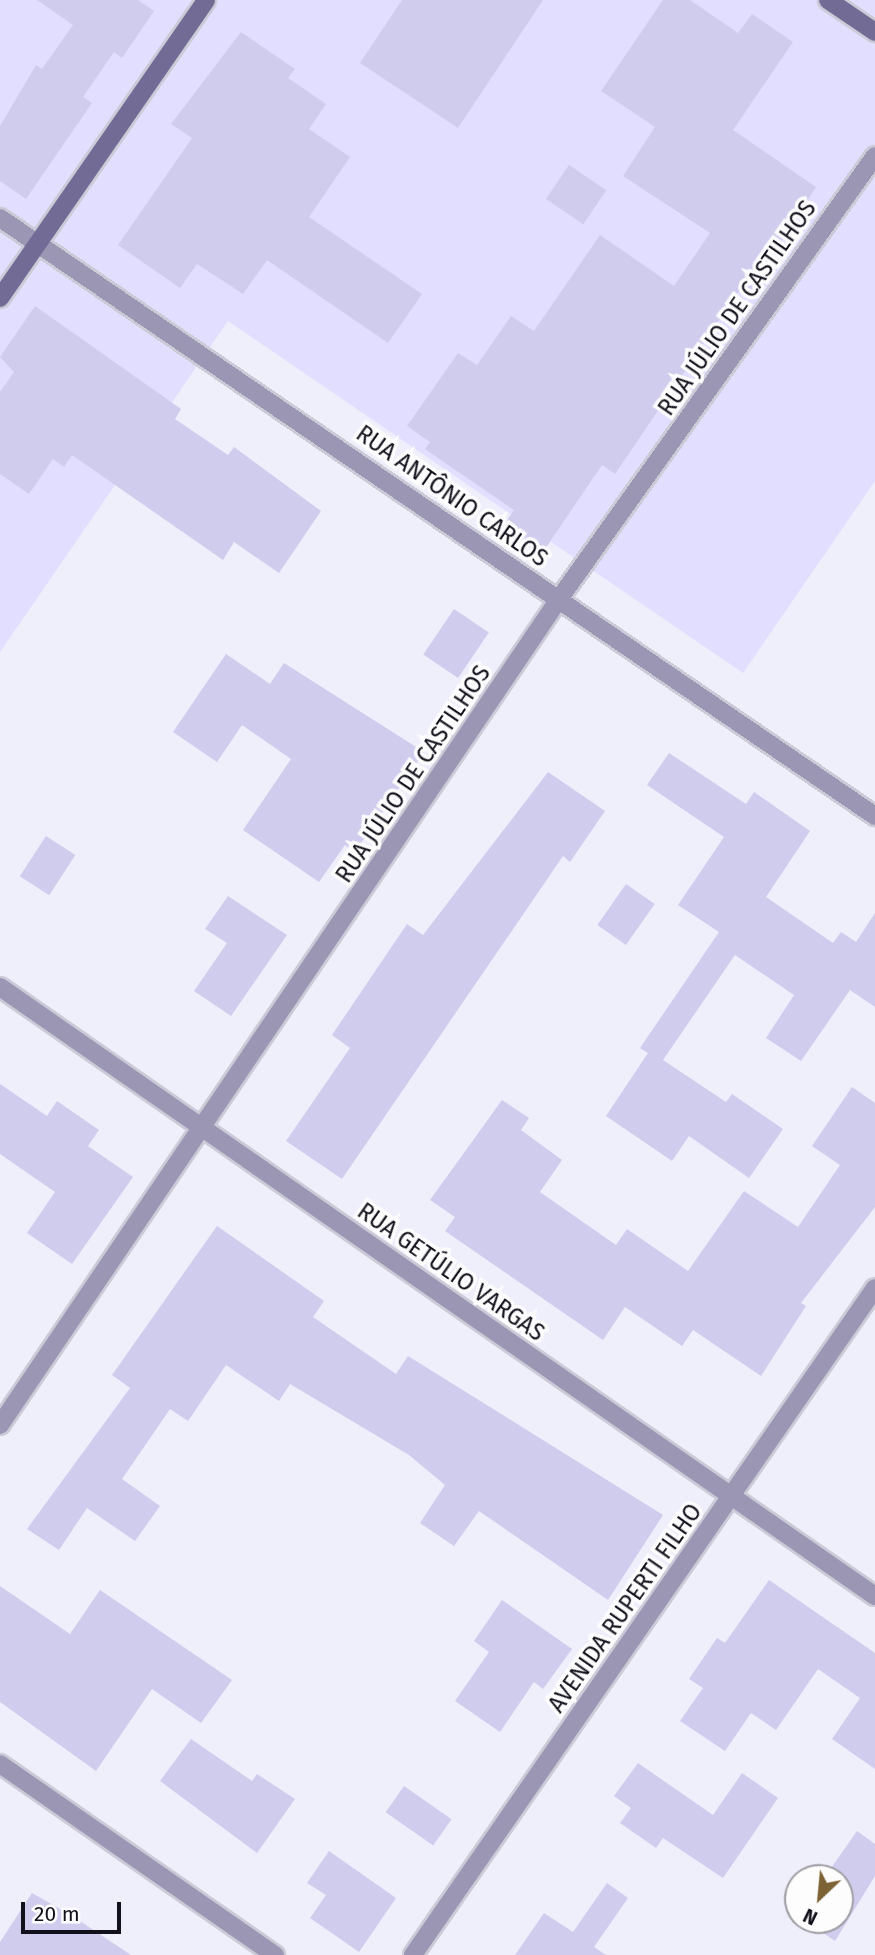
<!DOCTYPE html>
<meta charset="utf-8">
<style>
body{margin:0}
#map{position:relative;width:875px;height:1955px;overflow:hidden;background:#efeefb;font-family:"Fira Sans",sans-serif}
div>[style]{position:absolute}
.built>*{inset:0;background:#e2deff}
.building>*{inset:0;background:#d0cced;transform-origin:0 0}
.roads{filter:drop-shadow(2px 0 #cbcad7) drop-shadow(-2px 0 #cbcad7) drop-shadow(0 2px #cbcad7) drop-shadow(0 -2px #cbcad7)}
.minor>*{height:18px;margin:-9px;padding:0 9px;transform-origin:9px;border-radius:9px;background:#9a96b4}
.tertiary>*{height:18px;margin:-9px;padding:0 9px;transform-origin:9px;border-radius:9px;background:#9a96b4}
.secondary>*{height:18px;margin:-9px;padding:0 9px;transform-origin:9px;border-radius:9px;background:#716b95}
span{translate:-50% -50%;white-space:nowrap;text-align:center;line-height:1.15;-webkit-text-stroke:7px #fdfdfd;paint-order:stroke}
.street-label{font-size:23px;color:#11101b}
.north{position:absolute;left:784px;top:1864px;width:70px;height:70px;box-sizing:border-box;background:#fdfdfd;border:2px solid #9f9ea3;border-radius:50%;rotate:206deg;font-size:19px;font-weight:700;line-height:28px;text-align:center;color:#11101b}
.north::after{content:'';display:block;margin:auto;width:24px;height:32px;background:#7c6234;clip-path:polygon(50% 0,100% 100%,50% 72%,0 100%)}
.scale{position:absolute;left:21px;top:1902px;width:100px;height:32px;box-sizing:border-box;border:4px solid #11101b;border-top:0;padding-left:9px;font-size:21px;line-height:24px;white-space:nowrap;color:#11101b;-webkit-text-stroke:5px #fdfdfd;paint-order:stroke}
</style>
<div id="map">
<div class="built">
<i style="clip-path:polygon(0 0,875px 0,875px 481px,743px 673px,228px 321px,0 652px)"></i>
</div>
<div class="building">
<i style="clip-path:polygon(37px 0,138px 0,154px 11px,122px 58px,114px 52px,83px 97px,92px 103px,26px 199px,0 181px,0 126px,36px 65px,42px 69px,73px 25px)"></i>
<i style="clip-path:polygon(402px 0,543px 0,458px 128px,360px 63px)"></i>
<i style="clip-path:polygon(663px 0,690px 0,738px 33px,752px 14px,793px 42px,733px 130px,816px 187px,751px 289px,744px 284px,615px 474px,602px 465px,541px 555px,501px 529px,514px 510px,425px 449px,430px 442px,407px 426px,458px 353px,477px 365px,511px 316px,534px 331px,600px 235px,674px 286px,710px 233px,623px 176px,655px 127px,601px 91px)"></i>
<i style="clip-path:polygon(241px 32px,295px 69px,288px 78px,326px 104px,309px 129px,350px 157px,309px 217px,422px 294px,388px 343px,267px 260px,243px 294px,197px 264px,180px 288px,118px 245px,192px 138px,171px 124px)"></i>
<i style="left:569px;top:165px;width:45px;height:41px;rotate:34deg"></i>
<i style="clip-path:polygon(35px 306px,181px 409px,175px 419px,228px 455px,234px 447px,321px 511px,279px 573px,234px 542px,223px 560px,72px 455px,64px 467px,53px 459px,29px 494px,0 474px,0 392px,14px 372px,0 357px)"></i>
<i style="left:454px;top:609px;width:42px;height:55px;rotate:34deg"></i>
<i style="clip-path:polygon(226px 654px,270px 684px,284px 663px,424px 752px,355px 852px,345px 845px,319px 882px,243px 830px,291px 759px,242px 725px,217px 762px,173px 732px)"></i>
<i style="clip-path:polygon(669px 753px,746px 804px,754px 792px,810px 831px,766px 897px,833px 943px,841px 932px,856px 942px,875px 913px,875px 1007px,850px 990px,801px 1061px,766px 1038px,794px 995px,735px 955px,663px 1060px,726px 1102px,732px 1094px,783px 1129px,749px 1178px,689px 1136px,672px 1161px,606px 1116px,648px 1053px,640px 1048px,719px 932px,678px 905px,724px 837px,647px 785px)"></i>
<i style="clip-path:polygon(548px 772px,605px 811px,570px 862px,563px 856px,342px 1179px,286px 1141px,350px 1048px,332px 1035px,407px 924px,423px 935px)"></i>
<i style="left:46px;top:836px;width:35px;height:48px;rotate:33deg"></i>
<i style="left:626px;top:884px;width:35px;height:50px;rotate:35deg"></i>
<i style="clip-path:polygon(228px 896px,287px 935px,231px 1016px,194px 991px,227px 943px,205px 929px)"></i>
<i style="clip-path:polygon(0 1084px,47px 1116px,57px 1101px,99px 1130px,88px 1146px,133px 1177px,72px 1264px,27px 1233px,55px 1192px,0 1154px)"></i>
<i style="clip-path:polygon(852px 1087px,875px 1103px,875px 1207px,801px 1303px,806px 1306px,761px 1376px,693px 1330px,682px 1346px,625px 1307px,603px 1340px,445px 1231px,455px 1217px,430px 1200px,502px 1100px,529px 1118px,521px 1130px,562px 1160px,540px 1192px,616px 1245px,627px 1229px,688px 1271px,744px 1191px,798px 1227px,840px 1165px,812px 1146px)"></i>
<i style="clip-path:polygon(217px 1226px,324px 1301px,313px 1317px,396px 1374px,408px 1356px,663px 1515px,608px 1600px,479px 1511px,454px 1546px,420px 1523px,445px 1485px,409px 1455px,290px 1384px,279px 1401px,226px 1365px,188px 1421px,170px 1409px,122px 1479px,160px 1506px,135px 1541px,87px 1508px,59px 1550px,27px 1529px,130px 1388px,112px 1375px)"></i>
<i style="clip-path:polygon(769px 1580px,875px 1653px,875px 1769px,832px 1739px,860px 1698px,818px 1669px,776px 1730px,751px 1713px,725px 1751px,680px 1721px,703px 1688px,689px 1679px,717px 1638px,725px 1643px)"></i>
<i style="clip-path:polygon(0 1586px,70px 1634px,100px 1590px,232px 1680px,201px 1723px,152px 1689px,96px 1771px,0 1702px)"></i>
<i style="clip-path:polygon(502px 1600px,572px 1649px,543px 1689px,534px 1682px,500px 1732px,455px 1701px,489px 1652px,474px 1641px)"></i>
<i style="clip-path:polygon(191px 1739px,252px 1781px,257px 1774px,295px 1799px,257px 1853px,160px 1781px)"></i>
<i style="clip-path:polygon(638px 1763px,713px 1815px,742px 1773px,778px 1798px,723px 1878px,663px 1838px,656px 1848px,620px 1823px,631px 1808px,614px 1796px)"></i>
<i style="left:404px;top:1786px;width:58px;height:32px;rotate:35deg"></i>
<i style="clip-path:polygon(857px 1831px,875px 1844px,875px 1876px,835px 1941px,804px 1920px,840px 1920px,840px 1878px,824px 1878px)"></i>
<i style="clip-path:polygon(329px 1851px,396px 1898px,359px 1952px,310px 1918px,326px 1895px,307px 1883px)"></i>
<i style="clip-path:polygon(607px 1883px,628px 1898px,594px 1947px,606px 1955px,515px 1955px,544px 1913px,573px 1932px)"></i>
<i style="clip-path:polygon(32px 1893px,74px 1917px,131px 1955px,0 1955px,0 1942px)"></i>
</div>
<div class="roads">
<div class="minor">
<i style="left:0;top:218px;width:1060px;rotate:34.35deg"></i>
<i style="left:0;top:987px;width:1066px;rotate:34.84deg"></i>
</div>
<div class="tertiary">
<i style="left:0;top:1425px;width:997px;rotate:-55.91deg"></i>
<i style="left:559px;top:599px;width:544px;rotate:-54.5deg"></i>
<i style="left:0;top:1764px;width:335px;rotate:34.8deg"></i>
<i style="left:413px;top:1955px;width:811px;rotate:-55.29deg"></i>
</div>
<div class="secondary">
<i style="left:828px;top:0;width:57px;rotate:34.2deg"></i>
<i style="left:0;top:298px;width:362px;rotate:-55.3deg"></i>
</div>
</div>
<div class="street-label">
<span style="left:737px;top:308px;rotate:-55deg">RUA JÚLIO DE CASTILHOS</span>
<span style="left:452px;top:496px;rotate:35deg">RUA ANTÔNIO CARLOS</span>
<span style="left:413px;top:774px;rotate:-56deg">RUA JÚLIO DE CASTILHOS</span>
<span style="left:451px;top:1272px;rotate:35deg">RUA GETÚLIO VARGAS</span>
<span style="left:625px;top:1608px;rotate:-55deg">AVENIDA RUPERTI FILHO</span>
</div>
<div class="north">N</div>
<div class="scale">20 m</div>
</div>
